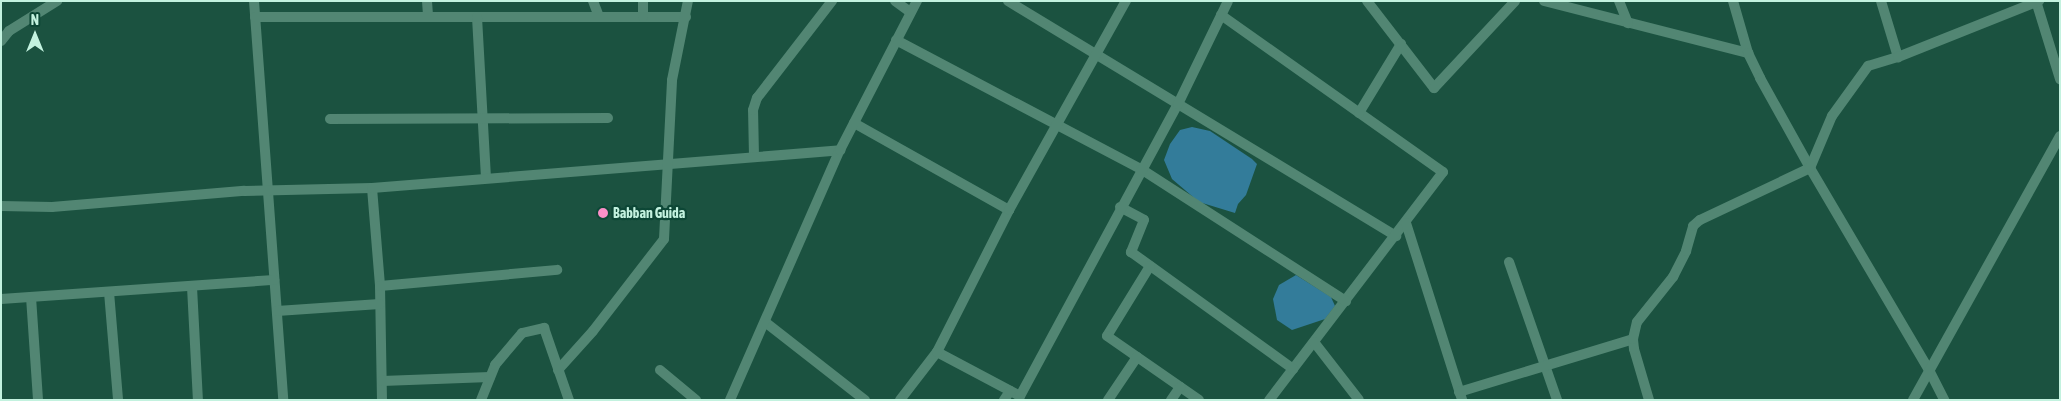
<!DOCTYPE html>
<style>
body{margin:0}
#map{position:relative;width:2061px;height:401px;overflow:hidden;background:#1b5240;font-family:"Asap Condensed",sans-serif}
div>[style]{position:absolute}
.water>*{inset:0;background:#337c9a}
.minor>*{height:10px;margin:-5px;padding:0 5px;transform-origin:5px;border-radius:5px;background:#528673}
.dots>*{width:14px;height:14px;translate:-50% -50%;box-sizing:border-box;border:2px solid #0d4736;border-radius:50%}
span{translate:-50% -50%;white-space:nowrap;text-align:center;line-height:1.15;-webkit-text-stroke:4.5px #0d4736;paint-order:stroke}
.poi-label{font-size:14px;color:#c3f2df;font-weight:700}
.left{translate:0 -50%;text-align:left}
.frame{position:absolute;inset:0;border:2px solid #c3f2df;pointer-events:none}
.north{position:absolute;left:10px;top:10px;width:50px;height:50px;-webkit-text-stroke:4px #0d4736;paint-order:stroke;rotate:0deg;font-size:14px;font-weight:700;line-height:20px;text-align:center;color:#c3f2df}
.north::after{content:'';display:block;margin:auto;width:18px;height:22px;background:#c3f2df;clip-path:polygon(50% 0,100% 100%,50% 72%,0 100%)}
</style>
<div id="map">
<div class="water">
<i style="clip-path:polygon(1192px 127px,1210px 131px,1252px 159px,1257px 164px,1246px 195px,1238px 204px,1235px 213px,1199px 202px,1172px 179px,1164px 160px,1170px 144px,1180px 130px)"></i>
<i style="clip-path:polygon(1296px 275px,1331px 297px,1335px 306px,1325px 319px,1292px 330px,1277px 320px,1273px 299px,1279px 285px)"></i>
</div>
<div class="minor">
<i style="left:254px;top:1px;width:400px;rotate:85.8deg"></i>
<i style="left:427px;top:1px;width:16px;rotate:86deg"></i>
<i style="left:593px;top:1px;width:17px;rotate:69deg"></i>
<i style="left:895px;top:1px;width:19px;rotate:36deg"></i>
<i style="left:1008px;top:1px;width:454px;rotate:31.2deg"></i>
<i style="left:1367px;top:1px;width:110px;rotate:52.4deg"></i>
<i style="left:1434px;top:88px;width:119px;rotate:-47deg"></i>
<i style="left:1544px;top:1px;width:211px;rotate:14.3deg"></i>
<i style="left:1619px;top:1px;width:24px;rotate:68deg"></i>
<i style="left:1733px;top:1px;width:54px;rotate:73.9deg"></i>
<i style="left:1748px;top:53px;width:28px;rotate:64deg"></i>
<i style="left:1760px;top:78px;width:103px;rotate:60.9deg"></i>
<i style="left:1810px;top:168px;width:234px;rotate:59.5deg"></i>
<i style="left:1929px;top:370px;width:34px;rotate:63deg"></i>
<i style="left:1881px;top:1px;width:59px;rotate:73.1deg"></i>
<i style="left:2036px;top:1px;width:82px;rotate:72.9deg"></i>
<i style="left:1221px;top:15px;width:272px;rotate:35.3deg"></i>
<i style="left:1443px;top:172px;width:287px;rotate:127.3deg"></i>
<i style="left:255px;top:17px;width:431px"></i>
<i style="left:477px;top:17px;width:161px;rotate:86.8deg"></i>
<i style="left:643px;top:17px;width:16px;rotate:-90deg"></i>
<i style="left:896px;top:40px;width:277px;rotate:27.8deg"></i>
<i style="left:1141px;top:169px;width:244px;rotate:32.8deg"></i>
<i style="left:1px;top:41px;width:13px;rotate:-51deg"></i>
<i style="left:9px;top:31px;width:57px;rotate:-32deg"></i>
<i style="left:1359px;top:113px;width:81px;rotate:-58.7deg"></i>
<i style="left:330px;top:119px;width:278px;rotate:-0.2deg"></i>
<i style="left:854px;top:123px;width:178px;rotate:29.3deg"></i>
<i style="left:754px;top:156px;width:46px;rotate:-91.2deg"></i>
<i style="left:753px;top:110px;width:13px;rotate:-72deg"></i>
<i style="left:757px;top:98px;width:123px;rotate:-52.3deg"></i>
<i style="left:372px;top:188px;width:98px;rotate:85.3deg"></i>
<i style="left:380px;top:286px;width:114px;rotate:89deg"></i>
<i style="left:1px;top:206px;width:51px;rotate:1.1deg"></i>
<i style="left:52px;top:207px;width:193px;rotate:-4.8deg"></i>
<i style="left:244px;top:191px;width:128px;rotate:-1.3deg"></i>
<i style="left:372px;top:188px;width:470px;rotate:-4.6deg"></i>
<i style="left:1120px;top:207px;width:27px;rotate:28deg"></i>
<i style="left:1144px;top:220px;width:35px;rotate:112deg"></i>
<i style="left:1131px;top:252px;width:200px;rotate:35.8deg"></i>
<i style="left:1406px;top:223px;width:186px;rotate:72.4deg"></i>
<i style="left:1509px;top:262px;width:146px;rotate:70.8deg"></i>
<i style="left:1150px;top:266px;width:82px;rotate:121.6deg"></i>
<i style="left:1107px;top:336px;width:112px;rotate:34.8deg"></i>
<i style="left:380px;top:286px;width:178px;rotate:-5.2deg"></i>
<i style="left:192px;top:287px;width:113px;rotate:87deg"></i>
<i style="left:109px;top:292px;width:108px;rotate:85.2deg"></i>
<i style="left:31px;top:297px;width:103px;rotate:86.1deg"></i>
<i style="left:1px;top:299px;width:274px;rotate:-4deg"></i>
<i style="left:277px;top:311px;width:103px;rotate:-3.9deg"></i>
<i style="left:765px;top:322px;width:127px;rotate:38deg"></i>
<i style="left:1314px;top:342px;width:73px;rotate:52.2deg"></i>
<i style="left:937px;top:352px;width:94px;rotate:27.9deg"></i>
<i style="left:1020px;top:396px;width:332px;rotate:-61.6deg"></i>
<i style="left:1178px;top:104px;width:114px;rotate:-64.1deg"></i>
<i style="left:558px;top:370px;width:52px;rotate:-48.1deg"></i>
<i style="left:593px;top:331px;width:116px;rotate:-52.3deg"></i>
<i style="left:664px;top:239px;width:159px;rotate:-87.1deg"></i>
<i style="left:672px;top:80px;width:81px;rotate:-78.6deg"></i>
<i style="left:660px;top:370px;width:47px;rotate:39.8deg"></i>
<i style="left:382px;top:381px;width:108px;rotate:-2.1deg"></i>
<i style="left:1459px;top:392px;width:182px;rotate:-16.9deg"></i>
<i style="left:481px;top:400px;width:38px;rotate:-68deg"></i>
<i style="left:495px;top:365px;width:42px;rotate:-49.8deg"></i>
<i style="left:522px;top:333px;width:23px;rotate:-13deg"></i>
<i style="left:544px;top:328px;width:76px;rotate:70.9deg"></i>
<i style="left:730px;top:400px;width:273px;rotate:-66.3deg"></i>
<i style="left:840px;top:150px;width:168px;rotate:-62.7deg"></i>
<i style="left:900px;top:400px;width:61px;rotate:-52.4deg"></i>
<i style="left:937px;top:352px;width:159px;rotate:-63.1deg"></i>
<i style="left:1009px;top:210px;width:240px;rotate:-60.8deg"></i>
<i style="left:1004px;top:400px;width:11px;rotate:-56deg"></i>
<i style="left:1108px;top:400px;width:52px;rotate:-56deg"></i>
<i style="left:1171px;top:400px;width:16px;rotate:-55deg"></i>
<i style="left:1649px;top:400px;width:53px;rotate:-106.4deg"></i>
<i style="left:1634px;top:349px;width:10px;rotate:-96deg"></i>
<i style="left:1633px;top:339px;width:17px;rotate:-77deg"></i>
<i style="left:1637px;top:322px;width:58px;rotate:-51.3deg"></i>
<i style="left:1673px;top:277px;width:29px;rotate:-63deg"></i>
<i style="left:1686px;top:251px;width:26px;rotate:-74deg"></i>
<i style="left:1693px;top:226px;width:9px;rotate:-41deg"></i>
<i style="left:1700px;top:220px;width:122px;rotate:-25.3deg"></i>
<i style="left:1810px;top:168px;width:56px;rotate:-67.1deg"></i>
<i style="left:1832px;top:116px;width:62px;rotate:-54.2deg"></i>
<i style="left:1868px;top:66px;width:31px;rotate:-17deg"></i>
<i style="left:1898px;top:57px;width:152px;rotate:-21.7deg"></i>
<i style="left:1913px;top:400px;width:302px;rotate:-60.9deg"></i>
</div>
<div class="dots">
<i style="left:603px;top:213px;background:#fa8fc7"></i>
</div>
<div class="poi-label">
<span class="left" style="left:613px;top:213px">Babban Guida</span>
</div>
<div class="frame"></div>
<div class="north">N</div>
</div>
